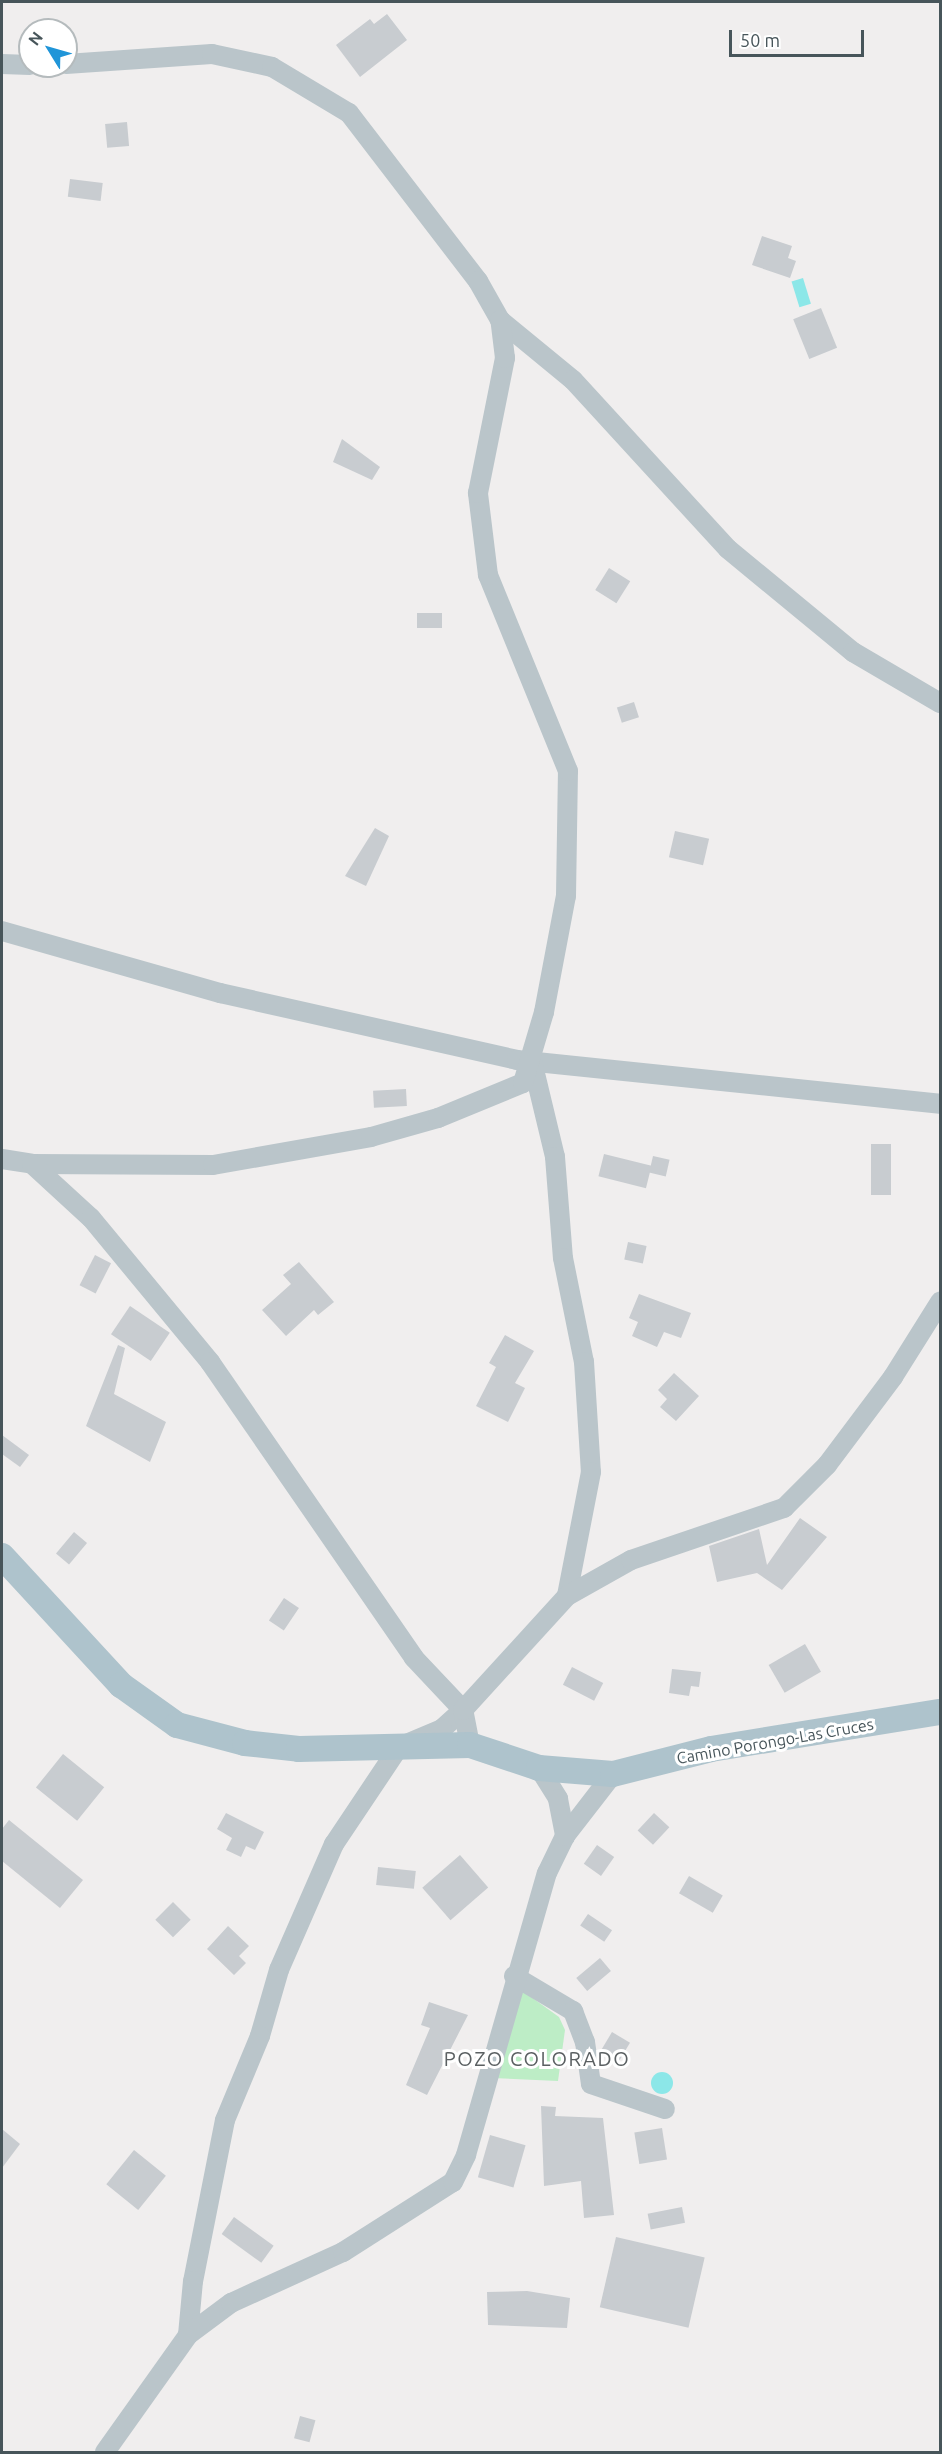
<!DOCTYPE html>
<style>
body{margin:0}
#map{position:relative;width:942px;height:2454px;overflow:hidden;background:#f0eeee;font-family:Ubuntu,sans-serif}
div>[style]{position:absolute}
.green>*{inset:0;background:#bdedc6}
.water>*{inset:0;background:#8ce7e8;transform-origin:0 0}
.round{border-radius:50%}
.building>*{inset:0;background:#c8ccd0;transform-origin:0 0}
.minor>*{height:20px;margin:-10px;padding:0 10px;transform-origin:10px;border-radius:10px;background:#bac5ca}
.major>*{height:26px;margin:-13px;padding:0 13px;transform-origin:13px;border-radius:13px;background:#aec3cc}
span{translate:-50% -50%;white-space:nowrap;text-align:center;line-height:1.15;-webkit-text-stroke:6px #fff;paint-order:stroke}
.street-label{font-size:16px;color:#47555a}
.quarter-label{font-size:20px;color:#5b6062;letter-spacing:1.5px}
.frame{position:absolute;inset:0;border:3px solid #47555a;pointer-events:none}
.north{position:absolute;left:18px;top:18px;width:60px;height:60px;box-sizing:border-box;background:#fff;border:2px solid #b5bbbd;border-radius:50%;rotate:307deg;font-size:16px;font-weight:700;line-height:24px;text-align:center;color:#47555a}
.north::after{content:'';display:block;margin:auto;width:21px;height:27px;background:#2095d8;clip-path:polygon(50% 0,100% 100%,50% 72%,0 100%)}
.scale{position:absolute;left:729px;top:30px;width:135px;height:27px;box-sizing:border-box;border:3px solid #47555a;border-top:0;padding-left:8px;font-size:18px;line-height:21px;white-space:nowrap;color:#47555a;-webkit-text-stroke:4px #fff;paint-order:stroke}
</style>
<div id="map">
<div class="green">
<i style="clip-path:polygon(520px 1989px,559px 2017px,565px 2030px,558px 2081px,492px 2078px)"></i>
</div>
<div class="water">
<i style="left:803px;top:278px;width:27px;height:12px;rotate:73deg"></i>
<i class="round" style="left:651px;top:2072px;width:22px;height:22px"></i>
</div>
<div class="building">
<i style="clip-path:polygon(387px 14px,407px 40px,360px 77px,336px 45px,370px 19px,374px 24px)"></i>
<i style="left:127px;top:122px;width:24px;height:22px;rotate:85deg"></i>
<i style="left:70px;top:179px;width:33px;height:18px;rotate:7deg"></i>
<i style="clip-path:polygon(762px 236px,792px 246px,788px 258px,796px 261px,790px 278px,752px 265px)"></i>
<i style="left:821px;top:308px;width:43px;height:30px;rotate:68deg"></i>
<i style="clip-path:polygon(342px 439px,380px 467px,372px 480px,333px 462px)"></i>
<i style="left:609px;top:568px;width:25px;height:26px;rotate:32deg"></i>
<i style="left:417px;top:613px;width:25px;height:15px"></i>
<i style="left:634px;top:702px;width:16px;height:18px;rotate:72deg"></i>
<i style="clip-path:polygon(375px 828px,389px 836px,366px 886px,345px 876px)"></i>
<i style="left:675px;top:831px;width:35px;height:27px;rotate:13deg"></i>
<i style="left:406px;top:1089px;width:17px;height:33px;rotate:87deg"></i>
<i style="left:871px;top:1144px;width:20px;height:51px"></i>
<i style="left:604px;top:1154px;width:49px;height:23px;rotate:14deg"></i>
<i style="left:653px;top:1156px;width:17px;height:17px;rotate:13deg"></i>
<i style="left:628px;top:1242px;width:19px;height:18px;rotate:12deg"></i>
<i style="left:95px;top:1255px;width:18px;height:34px;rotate:27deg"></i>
<i style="clip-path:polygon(299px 1262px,334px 1302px,318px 1315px,314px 1310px,286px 1336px,262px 1310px,291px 1284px,283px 1275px)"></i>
<i style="clip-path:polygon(639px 1294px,691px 1313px,681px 1338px,664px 1332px,657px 1347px,632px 1336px,638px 1322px,629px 1318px)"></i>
<i style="left:130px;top:1306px;width:48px;height:34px;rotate:34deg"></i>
<i style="clip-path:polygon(505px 1335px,534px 1351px,515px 1383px,525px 1388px,508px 1422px,476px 1406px,496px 1367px,489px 1363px)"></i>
<i style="clip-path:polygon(118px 1345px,125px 1348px,114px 1394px,166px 1422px,150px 1462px,86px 1426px)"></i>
<i style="clip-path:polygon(674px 1373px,699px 1396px,676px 1421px,660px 1407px,667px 1399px,658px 1390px)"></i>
<i style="clip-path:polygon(2px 1435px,29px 1455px,20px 1467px,2px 1454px)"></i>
<i style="clip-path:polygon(800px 1518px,827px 1537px,782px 1590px,757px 1573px,717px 1582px,709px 1546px,759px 1529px,767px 1565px)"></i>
<i style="left:74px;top:1532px;width:17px;height:28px;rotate:40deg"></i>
<i style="left:284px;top:1598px;width:18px;height:27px;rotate:34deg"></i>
<i style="left:805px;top:1644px;width:32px;height:42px;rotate:60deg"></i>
<i style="left:572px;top:1667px;width:35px;height:20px;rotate:27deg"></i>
<i style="clip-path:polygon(672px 1669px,701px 1672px,699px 1687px,691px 1686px,689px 1696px,669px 1693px)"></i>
<i style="left:63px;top:1754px;width:53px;height:43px;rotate:39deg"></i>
<i style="clip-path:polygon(226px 1813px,264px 1832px,255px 1850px,246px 1846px,241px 1857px,226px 1850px,232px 1838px,217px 1829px)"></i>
<i style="left:654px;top:1813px;width:21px;height:24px;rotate:43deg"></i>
<i style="clip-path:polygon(9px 1820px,83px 1880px,60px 1908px,2px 1861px,2px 1829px)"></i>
<i style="left:597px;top:1845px;width:21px;height:23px;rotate:35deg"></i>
<i style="left:460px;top:1855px;width:43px;height:50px;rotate:49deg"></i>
<i style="left:378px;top:1867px;width:38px;height:18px;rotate:6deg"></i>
<i style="left:689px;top:1876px;width:39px;height:20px;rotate:30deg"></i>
<i style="left:173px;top:1902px;width:25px;height:25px;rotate:45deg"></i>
<i style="left:588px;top:1914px;width:29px;height:14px;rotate:34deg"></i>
<i style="clip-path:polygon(228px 1926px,249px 1946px,239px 1956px,246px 1963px,234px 1975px,207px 1949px)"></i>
<i style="left:600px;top:1958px;width:17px;height:31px;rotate:50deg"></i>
<i style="clip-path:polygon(429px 2002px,468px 2015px,427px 2095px,406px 2085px,430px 2028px,421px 2025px)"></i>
<i style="left:612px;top:2032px;width:21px;height:20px;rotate:31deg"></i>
<i style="clip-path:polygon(541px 2106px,556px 2107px,555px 2116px,603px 2118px,614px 2215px,584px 2218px,581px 2181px,544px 2186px)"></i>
<i style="left:662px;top:2128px;width:32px;height:28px;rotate:81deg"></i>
<i style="clip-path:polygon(2px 2129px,20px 2144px,2px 2168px)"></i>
<i style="left:490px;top:2135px;width:37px;height:44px;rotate:16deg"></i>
<i style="left:134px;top:2150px;width:41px;height:44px;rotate:39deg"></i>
<i style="left:682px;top:2207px;width:16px;height:35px;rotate:79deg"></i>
<i style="left:234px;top:2217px;width:49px;height:21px;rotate:36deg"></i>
<i style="left:616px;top:2237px;width:91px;height:72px;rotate:13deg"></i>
<i style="clip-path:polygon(527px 2291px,570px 2298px,567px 2328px,488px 2325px,487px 2292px)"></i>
<i style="left:300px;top:2416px;width:16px;height:23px;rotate:15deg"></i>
</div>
<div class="minor">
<i style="left:2px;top:64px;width:28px;rotate:2deg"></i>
<i style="left:66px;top:64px;width:146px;rotate:-3.9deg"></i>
<i style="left:212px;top:54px;width:61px;rotate:12.2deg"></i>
<i style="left:272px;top:67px;width:90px;rotate:30.9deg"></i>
<i style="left:349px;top:113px;width:212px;rotate:52.5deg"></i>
<i style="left:478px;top:281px;width:45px;rotate:60.6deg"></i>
<i style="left:500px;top:320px;width:94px;rotate:39.4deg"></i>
<i style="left:573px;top:380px;width:229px;rotate:47.5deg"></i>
<i style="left:728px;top:549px;width:162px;rotate:39.5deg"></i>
<i style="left:853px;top:652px;width:101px;rotate:30.4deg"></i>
<i style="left:2px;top:931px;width:227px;rotate:15.9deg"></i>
<i style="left:220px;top:993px;width:304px;rotate:12.7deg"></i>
<i style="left:517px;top:1060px;width:425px;rotate:5.9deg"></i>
<i style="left:532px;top:1061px;width:99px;rotate:76.5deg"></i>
<i style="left:555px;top:1157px;width:101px;rotate:85.5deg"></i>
<i style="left:563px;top:1258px;width:106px;rotate:78.6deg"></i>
<i style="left:584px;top:1362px;width:110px;rotate:86.4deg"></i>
<i style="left:591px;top:1472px;width:126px;rotate:101deg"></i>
<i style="left:2px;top:1159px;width:30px;rotate:9deg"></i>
<i style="left:32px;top:1164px;width:181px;rotate:0.3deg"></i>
<i style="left:213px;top:1165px;width:160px;rotate:-10deg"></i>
<i style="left:371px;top:1137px;width:70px;rotate:-15.8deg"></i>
<i style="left:438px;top:1118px;width:92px;rotate:-22.4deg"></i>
<i style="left:523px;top:1083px;width:74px;rotate:-73.5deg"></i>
<i style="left:544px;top:1012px;width:118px;rotate:-79.3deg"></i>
<i style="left:566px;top:896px;width:125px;rotate:-89.1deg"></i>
<i style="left:568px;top:771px;width:212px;rotate:-112.2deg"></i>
<i style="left:488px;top:575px;width:83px;rotate:-97deg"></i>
<i style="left:478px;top:493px;width:138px;rotate:-78.7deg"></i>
<i style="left:505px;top:358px;width:38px;rotate:-97deg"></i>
<i style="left:32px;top:1164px;width:80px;rotate:42.5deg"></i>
<i style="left:91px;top:1218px;width:187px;rotate:50.4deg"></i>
<i style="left:210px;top:1362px;width:359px;rotate:55.4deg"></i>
<i style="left:414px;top:1658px;width:71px;rotate:46.7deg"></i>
<i style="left:463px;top:1710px;width:28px;rotate:138deg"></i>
<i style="left:442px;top:1729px;width:47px;rotate:157.3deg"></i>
<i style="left:399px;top:1747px;width:117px;rotate:123.8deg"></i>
<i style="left:334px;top:1844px;width:137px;rotate:113.6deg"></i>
<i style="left:279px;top:1970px;width:69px;rotate:106.1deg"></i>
<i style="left:260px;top:2036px;width:91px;rotate:112.6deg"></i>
<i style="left:225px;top:2120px;width:164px;rotate:101.2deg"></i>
<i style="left:193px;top:2281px;width:54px;rotate:95.3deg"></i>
<i style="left:470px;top:1745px;width:36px;rotate:-101deg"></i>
<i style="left:463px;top:1710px;width:154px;rotate:-47.6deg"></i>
<i style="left:567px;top:1596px;width:73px;rotate:-29.4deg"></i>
<i style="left:631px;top:1560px;width:162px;rotate:-18.8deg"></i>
<i style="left:784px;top:1508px;width:61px;rotate:-45deg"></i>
<i style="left:827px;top:1465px;width:110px;rotate:-53.1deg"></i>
<i style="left:893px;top:1377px;width:89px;rotate:-57.9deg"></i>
<i style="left:539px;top:1768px;width:36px;rotate:58deg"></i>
<i style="left:558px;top:1799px;width:38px;rotate:79deg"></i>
<i style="left:514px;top:1976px;width:69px;rotate:30.7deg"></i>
<i style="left:573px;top:2011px;width:33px;rotate:69deg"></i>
<i style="left:585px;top:2042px;width:42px;rotate:81.9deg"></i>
<i style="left:591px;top:2084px;width:78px;rotate:18.7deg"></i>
<i style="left:105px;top:2452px;width:143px;rotate:-54.6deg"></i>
<i style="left:188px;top:2335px;width:54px;rotate:-36.7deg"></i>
<i style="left:231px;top:2303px;width:123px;rotate:-24.5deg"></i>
<i style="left:343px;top:2252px;width:130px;rotate:-32.5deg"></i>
<i style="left:453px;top:2182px;width:30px;rotate:-64deg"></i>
<i style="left:466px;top:2155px;width:293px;rotate:-74deg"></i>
<i style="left:547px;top:1873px;width:41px;rotate:-64.1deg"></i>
<i style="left:565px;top:1836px;width:78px;rotate:-52.3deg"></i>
</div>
<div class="major">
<i style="left:2px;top:1556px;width:176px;rotate:47.3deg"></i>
<i style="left:121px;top:1685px;width:69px;rotate:35.5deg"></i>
<i style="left:177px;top:1725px;width:70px;rotate:14.8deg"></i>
<i style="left:245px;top:1743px;width:54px;rotate:6.3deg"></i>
<i style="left:299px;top:1749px;width:171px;rotate:-1.3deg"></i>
<i style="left:470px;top:1745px;width:73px;rotate:18.4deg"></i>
<i style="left:539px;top:1768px;width:74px;rotate:4.6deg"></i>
<i style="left:613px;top:1774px;width:101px;rotate:-14.3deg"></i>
<i style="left:711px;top:1749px;width:232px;rotate:-9.2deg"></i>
</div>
<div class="street-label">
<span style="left:775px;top:1741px;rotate:-10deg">Camino Porongo-Las Cruces</span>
</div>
<div class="quarter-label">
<span style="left:537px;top:2058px">POZO COLORADO</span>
</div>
<div class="frame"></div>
<div class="north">N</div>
<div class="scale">50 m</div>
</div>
